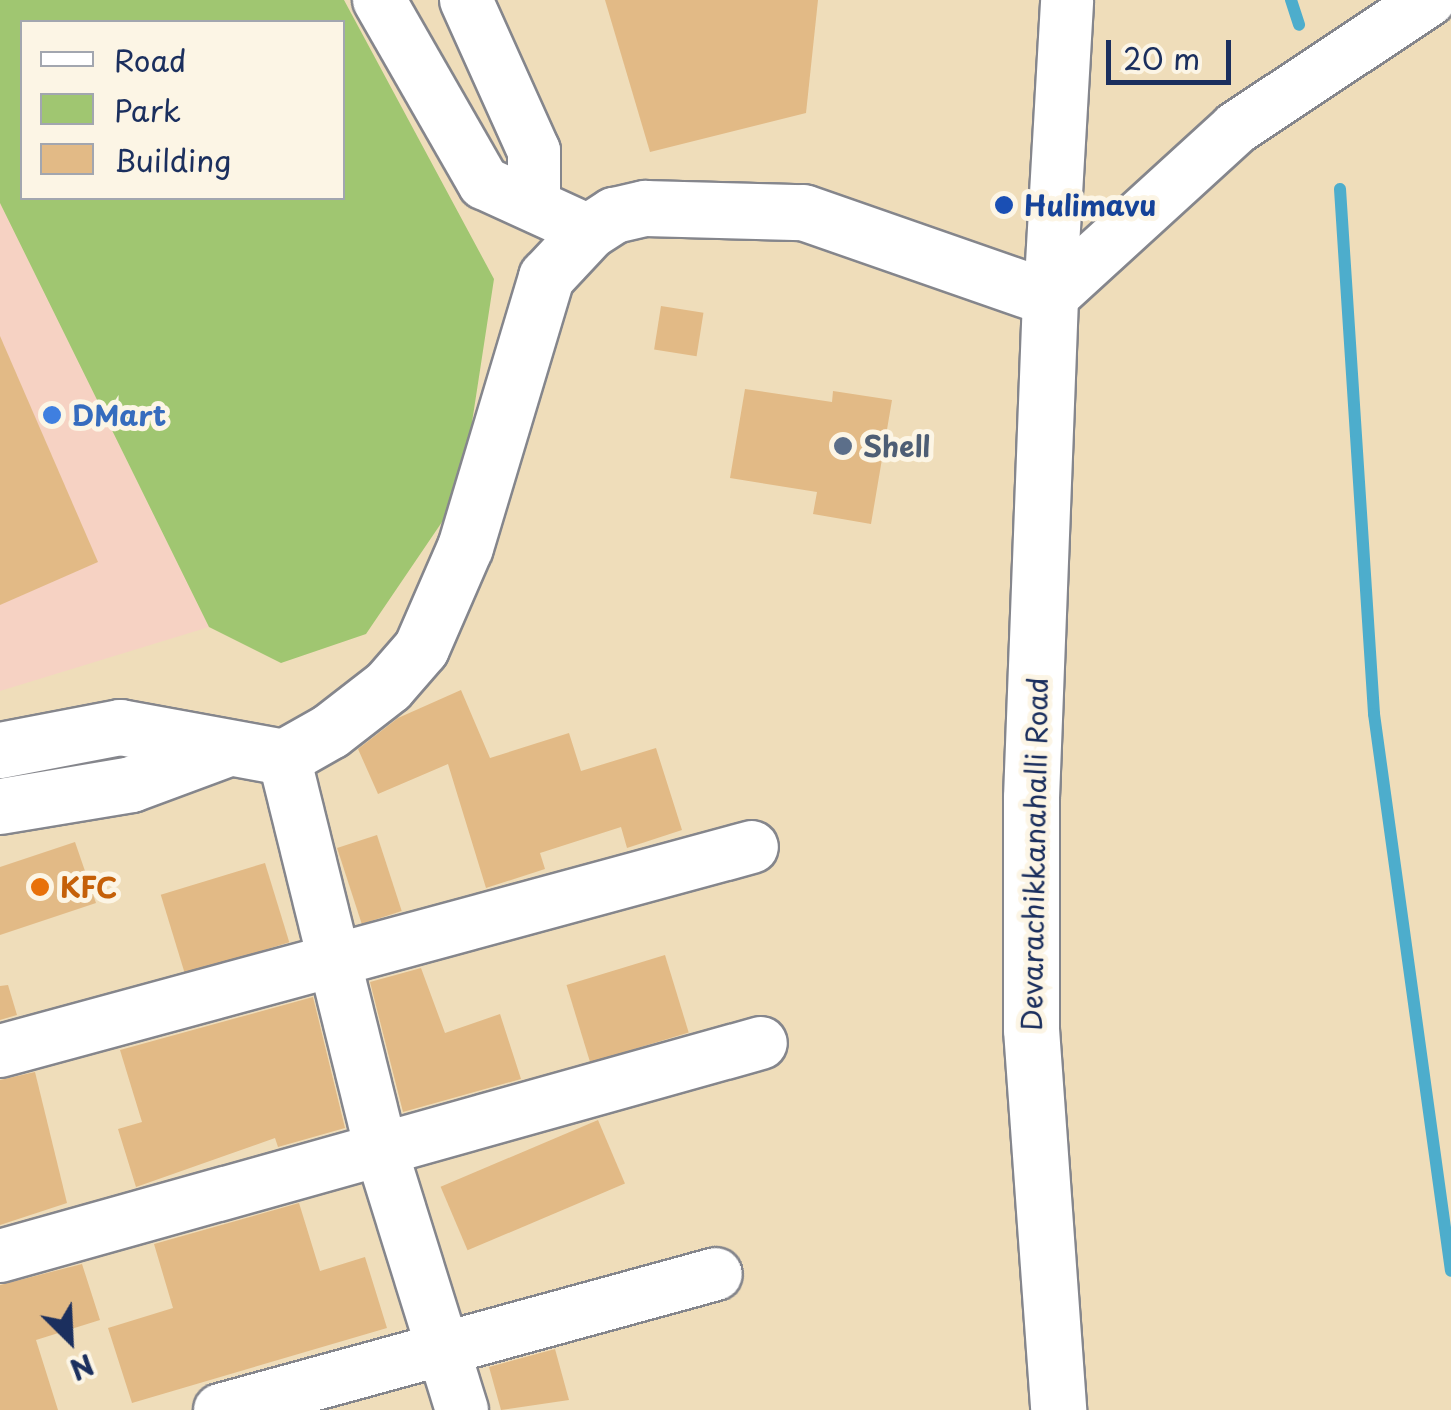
<!DOCTYPE html>
<style>
body{margin:0}
#map{position:relative;width:1451px;height:1410px;overflow:hidden;background:#efddba;font-family:"Playpen Sans",sans-serif}
div>[style]{position:absolute}
.built>*{inset:0;background:#f6d2c3}
.green>*{inset:0;background:#a0c671}
.stream>*{height:12px;margin:-6px;padding:0 6px;transform-origin:6px;border-radius:6px;background:#4dadcc}
.building>*{inset:0;background:#e2ba86;transform-origin:0 0}
.roads{filter:drop-shadow(2px 0 #85868c) drop-shadow(-2px 0 #85868c) drop-shadow(0 2px #85868c) drop-shadow(0 -2px #85868c)}
.minor>*{height:52px;margin:-26px;padding:0 26px;transform-origin:26px;border-radius:26px;background:#fff}
.major>*{height:55px;margin:-27.5px;padding:0 27.5px;transform-origin:27.5px;border-radius:27.5px;background:#fff}
.dots>*{width:28px;height:28px;translate:-50% -50%;box-sizing:border-box;border:5px solid #fcf5e5;border-radius:50%}
span{translate:-50% -50%;white-space:nowrap;text-align:center;line-height:1.15;-webkit-text-stroke:10px #fcf5e5;paint-order:stroke}
.transit-label{font-size:28px;color:#164399;font-weight:700}
.left{translate:0 -50%;text-align:left}
.shop-label{font-size:28px;color:#366cbe;font-weight:700}
.service-label{font-size:28px;color:#4e5e75;font-weight:700}
.street-label{font-size:28px;color:#1b2f5e}
.food-label{font-size:28px;color:#c56008;font-weight:700}
.legend{position:absolute;left:20px;top:20px;width:325px;height:180px;box-sizing:border-box;background:#fcf5e5;border:2px solid #a2a6af;margin:0;padding:12px 18px;list-style:none;font-size:30px;color:#1b2f5e}
.legend li{display:flex;align-items:center;gap:20px;height:50px}
.legend b{width:50px;border:2px solid #a2a6af}
.north{position:absolute;left:20px;top:1290px;width:100px;height:100px;-webkit-text-stroke:8px #fcf5e5;paint-order:stroke;rotate:156deg;font-size:28px;font-weight:700;line-height:40px;text-align:center;color:#1b2f5e}
.north::after{content:'';display:block;margin:auto;width:35px;height:45px;background:#1b2f5e;clip-path:polygon(50% 0,100% 100%,50% 72%,0 100%)}
.scale{position:absolute;left:1106px;top:40px;width:125px;height:45px;box-sizing:border-box;border:5px solid #1b2f5e;border-top:0;padding-left:12px;font-size:30px;line-height:35px;white-space:nowrap;color:#1b2f5e;-webkit-text-stroke:8px #fcf5e5;paint-order:stroke}
</style>
<div id="map">
<div class="built">
<i style="clip-path:polygon(0 203px,209px 627px,0 691px)"></i>
</div>
<div class="green">
<i style="clip-path:polygon(evenodd,0 0,344px 0,494px 279px,461px 494px,366px 634px,281px 663px,209px 627px,0 203px,0 0,22px 22px,342px 22px,342px 198px,22px 198px,22px 22px)"></i>
</div>
<div class="stream">
<i style="left:1291px;top:0;width:26px;rotate:72deg"></i>
<i style="left:1340px;top:189px;width:526px;rotate:86.29deg"></i>
<i style="left:1374px;top:714px;width:562px;rotate:82.13deg"></i>
</div>
<div class="building">
<i style="clip-path:polygon(605px 0,818px 0,806px 113px,650px 152px)"></i>
<i style="left:661px;top:306px;width:43px;height:44px;rotate:9deg"></i>
<i style="clip-path:polygon(0 336px,98px 562px,0 605px)"></i>
<i style="clip-path:polygon(745px 389px,832px 402px,833px 391px,892px 400px,871px 524px,813px 514px,817px 492px,730px 478px)"></i>
<i style="clip-path:polygon(461px 690px,490px 758px,569px 733px,581px 771px,656px 748px,682px 830px,627px 848px,621px 827px,540px 853px,545px 869px,486px 888px,448px 764px,378px 794px,358px 749px,398px 718px)"></i>
<i style="left:377px;top:835px;width:80px;height:42px;rotate:72deg"></i>
<i style="clip-path:polygon(75px 842px,96px 903px,0 935px,0 867px)"></i>
<i style="left:265px;top:863px;width:83px;height:109px;rotate:73deg"></i>
<i style="left:665px;top:955px;width:81px;height:103px;rotate:73deg"></i>
<i style="clip-path:polygon(421px 968px,445px 1033px,500px 1014px,521px 1079px,403px 1112px,370px 982px)"></i>
<i style="clip-path:polygon(8px 985px,17px 1015px,0 1020px,0 986px)"></i>
<i style="clip-path:polygon(313px 997px,345px 1128px,278px 1147px,275px 1138px,136px 1187px,118px 1129px,142px 1122px,120px 1050px)"></i>
<i style="clip-path:polygon(35px 1072px,67px 1203px,0 1225px,0 1080px)"></i>
<i style="left:598px;top:1120px;width:69px;height:171px;rotate:67deg"></i>
<i style="clip-path:polygon(299px 1203px,320px 1271px,365px 1257px,387px 1328px,132px 1403px,108px 1328px,173px 1308px,154px 1244px)"></i>
<i style="clip-path:polygon(82px 1264px,100px 1320px,36px 1340px,58px 1410px,0 1410px,0 1285px)"></i>
<i style="clip-path:polygon(555px 1349px,569px 1400px,501px 1410px,489px 1367px)"></i>
</div>
<div class="roads">
<div class="minor">
<i style="left:379px;top:0;width:211px;rotate:60.2deg"></i>
<i style="left:484px;top:183px;width:115px;rotate:24.6deg"></i>
<i style="left:466px;top:0;width:166px;rotate:65.8deg"></i>
<i style="left:534px;top:151px;width:50px;rotate:90deg"></i>
<i style="left:1050px;top:298px;width:252px;rotate:-42.4deg"></i>
<i style="left:1236px;top:128px;width:232px;rotate:-33.6deg"></i>
<i style="left:1050px;top:298px;width:298px;rotate:-86.7deg"></i>
<i style="left:284px;top:757px;width:408px;rotate:76.1deg"></i>
<i style="left:382px;top:1153px;width:269px;rotate:72.7deg"></i>
<i style="left:0;top:1051px;width:779px;rotate:-15.18deg"></i>
<i style="left:0;top:1256px;width:790px;rotate:-15.64deg"></i>
<i style="left:220px;top:1410px;width:514px;rotate:-15.33deg"></i>
</div>
<div class="major">
<i style="left:0;top:750px;width:122px;rotate:-10.9deg"></i>
<i style="left:120px;top:727px;width:167px;rotate:10.4deg"></i>
<i style="left:284px;top:757px;width:53px;rotate:-29.5deg"></i>
<i style="left:330px;top:731px;width:73px;rotate:-37.8deg"></i>
<i style="left:388px;top:686px;width:50px;rotate:-49deg"></i>
<i style="left:421px;top:648px;width:110px;rotate:-66.5deg"></i>
<i style="left:465px;top:547px;width:282px;rotate:-73.3deg"></i>
<i style="left:546px;top:277px;width:63px;rotate:-46.9deg"></i>
<i style="left:589px;top:231px;width:30px;rotate:-33deg"></i>
<i style="left:614px;top:215px;width:32px;rotate:-13deg"></i>
<i style="left:645px;top:208px;width:158px;rotate:1.5deg"></i>
<i style="left:803px;top:212px;width:262px;rotate:19.2deg"></i>
<i style="left:1050px;top:298px;width:500px;rotate:92.18deg"></i>
<i style="left:1031px;top:798px;width:231px;rotate:90deg"></i>
<i style="left:1031px;top:1029px;width:382px;rotate:85.9deg"></i>
<i style="left:0;top:806px;width:133px;rotate:-9.5deg"></i>
<i style="left:131px;top:784px;width:100px;rotate:-20.4deg"></i>
</div>
</div>
<div class="dots">
<i style="left:1004px;top:205px;background:#1a4fb4"></i>
<i style="left:52px;top:415px;background:#3f7fe0"></i>
<i style="left:843px;top:446px;background:#5c6f8a"></i>
<i style="left:40px;top:887px;background:#e8710a"></i>
</div>
<div class="transit-label">
<span class="left" style="left:1024px;top:205px">Hulimavu</span>
</div>
<div class="shop-label">
<span class="left" style="left:72px;top:415px">DMart</span>
</div>
<div class="service-label">
<span class="left" style="left:863px;top:446px">Shell</span>
</div>
<div class="street-label">
<span style="left:1034px;top:854px;rotate:-89deg">Devarachikkanahalli Road</span>
</div>
<div class="food-label">
<span class="left" style="left:60px;top:887px">KFC</span>
</div>
<ul class="legend">
<li><b style="height:12px;background:#fff"></b>Road</li>
<li><b style="height:28px;background:#a0c671"></b>Park</li>
<li><b style="height:28px;background:#e2ba86"></b>Building</li>
</ul>
<div class="north">N</div>
<div class="scale">20 m</div>
</div>
